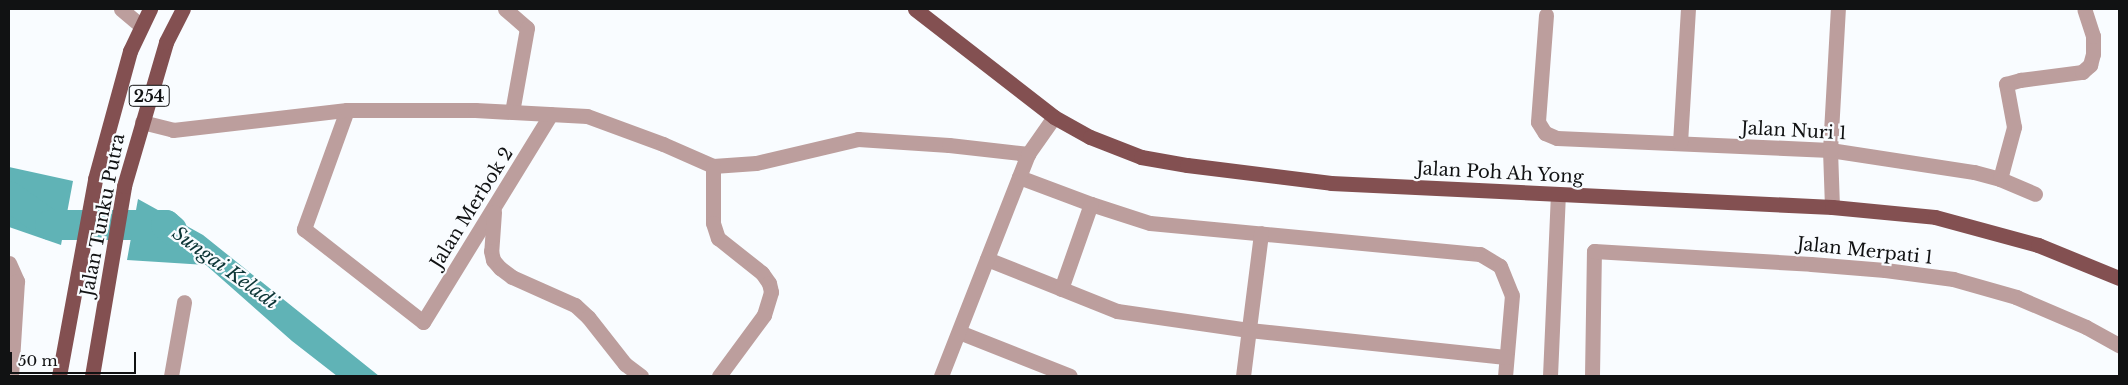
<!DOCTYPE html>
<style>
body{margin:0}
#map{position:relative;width:2128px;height:385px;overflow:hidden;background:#f9fcff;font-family:"Libre Baskerville",serif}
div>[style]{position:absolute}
.water>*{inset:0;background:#60b3b6}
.river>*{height:30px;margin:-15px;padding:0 15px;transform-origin:15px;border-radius:15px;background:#60b3b6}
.minor>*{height:15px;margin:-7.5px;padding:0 7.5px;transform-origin:7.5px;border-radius:7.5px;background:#bc9e9d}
.major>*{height:15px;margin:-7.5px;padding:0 7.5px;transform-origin:7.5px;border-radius:7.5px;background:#835051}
span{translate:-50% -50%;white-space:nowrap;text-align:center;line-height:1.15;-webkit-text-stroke:4.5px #f9fcff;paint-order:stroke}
.shield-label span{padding:1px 4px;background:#f9fcff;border:1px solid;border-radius:4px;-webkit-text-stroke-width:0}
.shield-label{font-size:16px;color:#111213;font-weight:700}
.street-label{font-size:18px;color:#111213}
.water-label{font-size:19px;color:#0d3637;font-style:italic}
.frame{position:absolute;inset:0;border:10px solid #111213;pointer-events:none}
.scale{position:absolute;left:10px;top:352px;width:126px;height:22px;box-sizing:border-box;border:2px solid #111213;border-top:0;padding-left:6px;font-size:15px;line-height:18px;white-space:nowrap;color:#111213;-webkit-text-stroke:4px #f9fcff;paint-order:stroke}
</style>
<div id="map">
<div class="water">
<i style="clip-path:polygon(9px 167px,73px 181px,61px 245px,9px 227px)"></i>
<i style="clip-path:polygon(138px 199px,203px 235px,379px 376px,337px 376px,292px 341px,206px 265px,127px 260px)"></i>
</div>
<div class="river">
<i style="left:9px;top:196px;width:50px;rotate:35.3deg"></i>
<i style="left:50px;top:225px;width:116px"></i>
<i style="left:166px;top:225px;width:8px;rotate:40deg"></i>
</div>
<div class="minor">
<i style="left:121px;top:9px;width:26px;rotate:40deg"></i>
<i style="left:505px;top:9px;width:29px;rotate:41deg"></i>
<i style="left:527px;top:28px;width:85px;rotate:100.1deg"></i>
<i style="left:1546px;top:15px;width:107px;rotate:94.3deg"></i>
<i style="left:1538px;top:122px;width:13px;rotate:58deg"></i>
<i style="left:1545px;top:133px;width:13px;rotate:23deg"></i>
<i style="left:1557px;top:138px;width:273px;rotate:2.5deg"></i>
<i style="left:1830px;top:150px;width:146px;rotate:8.7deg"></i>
<i style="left:1974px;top:172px;width:27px;rotate:15deg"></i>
<i style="left:2000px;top:179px;width:38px;rotate:23deg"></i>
<i style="left:347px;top:110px;width:127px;rotate:109.9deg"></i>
<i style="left:304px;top:229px;width:151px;rotate:38deg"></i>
<i style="left:423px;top:322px;width:244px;rotate:-58.4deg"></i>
<i style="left:142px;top:122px;width:32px;rotate:14deg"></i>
<i style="left:173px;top:130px;width:175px;rotate:-6.6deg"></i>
<i style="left:347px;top:110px;width:128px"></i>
<i style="left:475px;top:110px;width:112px;rotate:3.1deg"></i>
<i style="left:587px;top:116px;width:81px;rotate:20.2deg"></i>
<i style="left:663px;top:144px;width:55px;rotate:23.7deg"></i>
<i style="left:713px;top:166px;width:43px;rotate:-4deg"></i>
<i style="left:756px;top:163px;width:105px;rotate:-13.2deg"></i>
<i style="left:858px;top:139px;width:91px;rotate:3.8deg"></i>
<i style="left:949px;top:145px;width:80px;rotate:6.5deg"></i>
<i style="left:1680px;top:143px;width:134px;rotate:-86.6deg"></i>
<i style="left:713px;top:166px;width:57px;rotate:90deg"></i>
<i style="left:713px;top:223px;width:16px;rotate:72deg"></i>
<i style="left:718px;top:238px;width:56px;rotate:38.5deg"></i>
<i style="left:762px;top:273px;width:12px;rotate:55deg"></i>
<i style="left:769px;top:283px;width:9px;rotate:77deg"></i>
<i style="left:771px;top:292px;width:24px;rotate:107deg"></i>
<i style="left:764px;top:315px;width:76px;rotate:126.4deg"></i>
<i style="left:1019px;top:177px;width:77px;rotate:20.6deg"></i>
<i style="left:1091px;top:204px;width:62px;rotate:17.9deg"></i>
<i style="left:1150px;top:223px;width:331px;rotate:5.4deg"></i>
<i style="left:1480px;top:254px;width:23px;rotate:31deg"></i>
<i style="left:1500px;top:266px;width:31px;rotate:68deg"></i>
<i style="left:1512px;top:295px;width:81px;rotate:94.9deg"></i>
<i style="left:2000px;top:179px;width:54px;rotate:-74.9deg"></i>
<i style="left:2014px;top:127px;width:44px;rotate:-100.5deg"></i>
<i style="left:2006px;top:84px;width:15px;rotate:-16deg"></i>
<i style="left:2020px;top:80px;width:63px;rotate:-7.4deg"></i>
<i style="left:2082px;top:72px;width:11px;rotate:-41deg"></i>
<i style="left:2090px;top:65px;width:11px;rotate:-75deg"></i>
<i style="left:2093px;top:54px;width:18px;rotate:-90deg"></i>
<i style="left:2093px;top:36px;width:28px;rotate:-108deg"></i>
<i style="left:1832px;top:207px;width:57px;rotate:-92deg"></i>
<i style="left:1830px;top:150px;width:141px;rotate:-86.8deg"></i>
<i style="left:494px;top:212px;width:39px;rotate:94deg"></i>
<i style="left:491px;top:251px;width:9px;rotate:77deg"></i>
<i style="left:493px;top:260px;width:11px;rotate:49deg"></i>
<i style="left:500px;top:268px;width:15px;rotate:37deg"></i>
<i style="left:512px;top:277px;width:69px;rotate:24deg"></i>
<i style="left:575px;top:305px;width:18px;rotate:43deg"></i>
<i style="left:588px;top:317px;width:60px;rotate:51.8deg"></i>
<i style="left:625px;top:364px;width:20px;rotate:37deg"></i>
<i style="left:987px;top:259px;width:140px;rotate:21.8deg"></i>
<i style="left:1117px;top:311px;width:133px;rotate:8.2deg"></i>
<i style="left:1249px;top:330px;width:258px;rotate:6deg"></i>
<i style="left:9px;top:263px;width:20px;rotate:66deg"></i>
<i style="left:17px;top:281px;width:95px;rotate:93.6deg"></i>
<i style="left:1061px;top:289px;width:90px;rotate:-70.6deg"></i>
<i style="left:959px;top:332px;width:119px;rotate:21.6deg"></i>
<i style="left:171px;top:376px;width:75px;rotate:-80deg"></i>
<i style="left:941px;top:376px;width:238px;rotate:-68.6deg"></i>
<i style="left:1028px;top:154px;width:45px;rotate:-54.9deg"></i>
<i style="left:1243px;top:376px;width:144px;rotate:-82.8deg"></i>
<i style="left:1550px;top:376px;width:181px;rotate:-87.5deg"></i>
<i style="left:1592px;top:376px;width:125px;rotate:-89.1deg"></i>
<i style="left:1594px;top:251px;width:217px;rotate:3.4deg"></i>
<i style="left:1811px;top:264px;width:74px;rotate:4.6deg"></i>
<i style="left:1885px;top:270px;width:69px;rotate:7.5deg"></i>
<i style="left:1953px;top:279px;width:66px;rotate:15.9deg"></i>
<i style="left:2016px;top:297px;width:76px;rotate:23.2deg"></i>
<i style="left:2086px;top:327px;width:38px;rotate:29deg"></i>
</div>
<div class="major">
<i style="left:915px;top:9px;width:176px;rotate:37.8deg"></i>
<i style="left:1054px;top:117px;width:41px;rotate:29.1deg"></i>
<i style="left:1090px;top:137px;width:55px;rotate:21.4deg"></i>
<i style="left:1141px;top:157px;width:47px;rotate:9.9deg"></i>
<i style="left:1187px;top:165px;width:145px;rotate:7.1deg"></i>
<i style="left:1331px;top:183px;width:502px;rotate:2.74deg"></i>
<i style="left:1832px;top:207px;width:103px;rotate:5.5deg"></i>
<i style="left:1935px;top:217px;width:107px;rotate:15.2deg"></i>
<i style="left:2038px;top:245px;width:87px;rotate:22.2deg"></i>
<i style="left:59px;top:376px;width:200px;rotate:-79.6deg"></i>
<i style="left:95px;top:179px;width:133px;rotate:-74.7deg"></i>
<i style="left:130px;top:51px;width:47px;rotate:-64.5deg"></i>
<i style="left:92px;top:376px;width:193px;rotate:-80.4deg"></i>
<i style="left:124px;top:186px;width:150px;rotate:-73.7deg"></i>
<i style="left:166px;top:42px;width:37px;rotate:-63deg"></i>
</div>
<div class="shield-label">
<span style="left:149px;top:96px">254</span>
</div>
<div class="street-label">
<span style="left:1794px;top:131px;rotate:3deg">Jalan Nuri 1</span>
<span style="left:1500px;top:173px;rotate:3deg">Jalan Poh Ah Yong</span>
<span style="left:472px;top:208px;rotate:-58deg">Jalan Merbok 2</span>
<span style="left:103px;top:215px;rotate:-79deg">Jalan Tunku Putra</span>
<span style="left:1865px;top:251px;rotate:6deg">Jalan Merpati 1</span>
</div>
<div class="water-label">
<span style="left:225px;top:268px;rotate:36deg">Sungai Keladi</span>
</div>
<div class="frame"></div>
<div class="scale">50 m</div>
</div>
